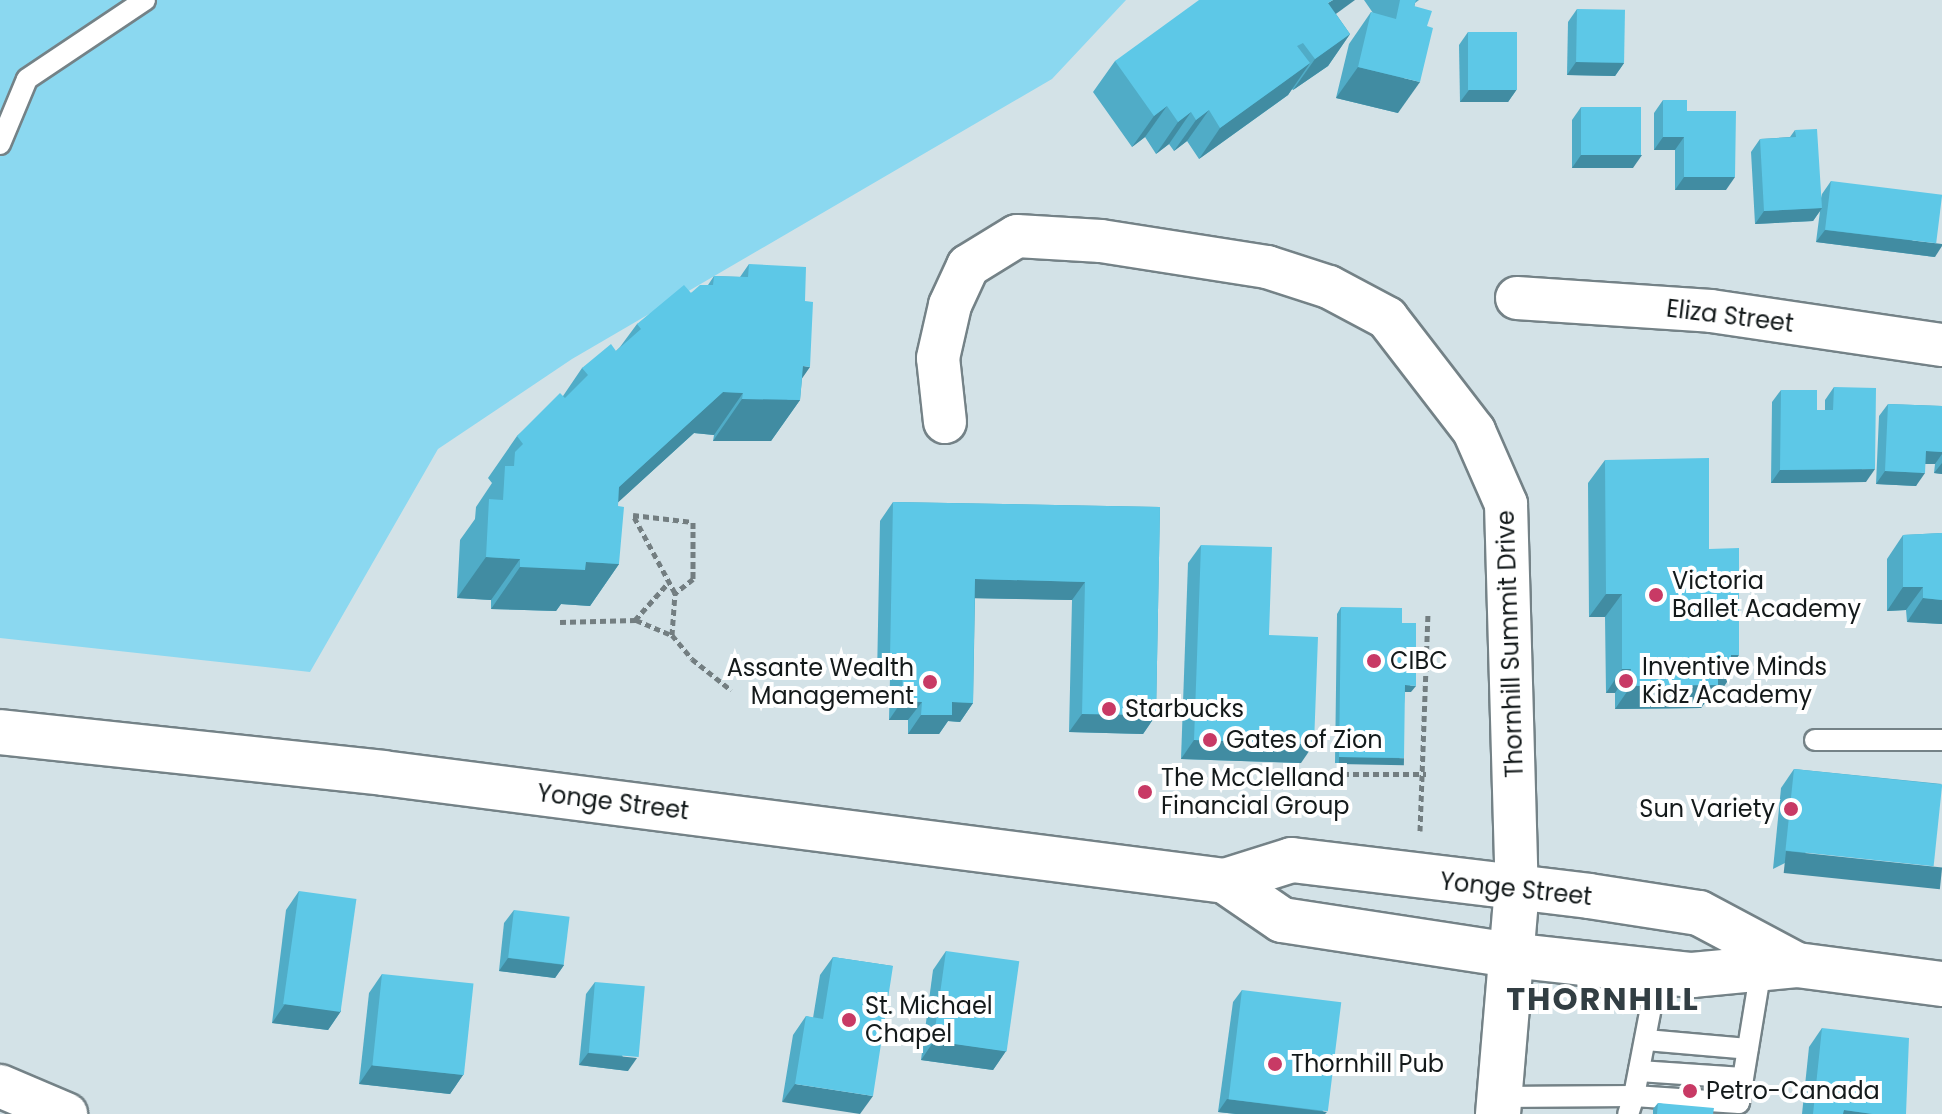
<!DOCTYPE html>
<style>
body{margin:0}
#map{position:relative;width:1942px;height:1114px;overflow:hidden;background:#d3e2e7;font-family:Poppins,sans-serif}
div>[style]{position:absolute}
.green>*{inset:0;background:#8bd8f0}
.path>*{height:5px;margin-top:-2.5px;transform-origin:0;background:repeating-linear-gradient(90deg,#737e81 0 6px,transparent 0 10px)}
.roads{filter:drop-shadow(2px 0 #748287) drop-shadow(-2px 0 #748287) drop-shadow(0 2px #748287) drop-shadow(0 -2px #748287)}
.lane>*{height:20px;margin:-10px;padding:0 10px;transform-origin:10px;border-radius:10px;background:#fff}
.street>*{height:42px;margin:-21px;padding:0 21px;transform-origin:21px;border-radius:21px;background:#fff}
.secondary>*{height:44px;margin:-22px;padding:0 22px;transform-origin:22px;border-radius:22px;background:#fff}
.primary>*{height:44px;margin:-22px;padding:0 22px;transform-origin:22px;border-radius:22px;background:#fff}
.wall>*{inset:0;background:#50acc7}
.shaded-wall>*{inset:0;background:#418ca2;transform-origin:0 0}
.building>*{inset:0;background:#5dc8e7;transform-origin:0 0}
.dots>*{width:22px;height:22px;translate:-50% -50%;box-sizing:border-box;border:4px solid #fff;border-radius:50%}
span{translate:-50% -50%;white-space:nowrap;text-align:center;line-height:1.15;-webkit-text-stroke:8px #fff;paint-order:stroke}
.street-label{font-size:24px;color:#141a1b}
.poi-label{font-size:24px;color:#141a1b}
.left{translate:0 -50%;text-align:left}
.right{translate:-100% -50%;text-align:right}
.district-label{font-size:32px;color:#323e43;font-weight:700;letter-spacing:2px}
</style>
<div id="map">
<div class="green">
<i style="clip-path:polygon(0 0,1126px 0,1052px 79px,572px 359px,438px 449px,310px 672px,0 638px)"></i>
</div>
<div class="path">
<i style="left:635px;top:620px;width:51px;rotate:-48.2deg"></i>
<i style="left:560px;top:622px;width:76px;rotate:-1.5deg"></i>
<i style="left:636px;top:620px;width:39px;rotate:23deg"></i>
<i style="left:672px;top:635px;width:31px;rotate:50deg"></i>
<i style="left:692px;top:659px;width:50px;rotate:38.5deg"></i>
<i style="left:672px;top:635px;width:42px;rotate:-85.9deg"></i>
<i style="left:675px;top:593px;width:89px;rotate:-118.3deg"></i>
<i style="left:633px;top:515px;width:60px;rotate:6.7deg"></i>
<i style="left:693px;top:522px;width:57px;rotate:90deg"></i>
<i style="left:693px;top:579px;width:23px;rotate:142deg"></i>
<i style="left:1333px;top:774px;width:93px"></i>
<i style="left:1420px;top:831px;width:219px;rotate:-87.9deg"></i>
</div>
<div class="roads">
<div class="lane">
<i style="left:0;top:144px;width:70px;rotate:-67.4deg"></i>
<i style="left:27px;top:79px;width:142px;rotate:-33.8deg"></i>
<i style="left:1815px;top:740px;width:127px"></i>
<i style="left:1658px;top:971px;width:127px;rotate:100.9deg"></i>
<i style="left:1634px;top:1096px;width:105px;rotate:3.8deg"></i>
<i style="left:1739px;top:1103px;width:137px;rotate:-80.7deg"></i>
<i style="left:1646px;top:1040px;width:102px;rotate:5deg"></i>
<i style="left:1639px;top:1071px;width:104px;rotate:3.9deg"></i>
<i style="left:1499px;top:1097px;width:135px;rotate:-0.4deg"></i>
<i style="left:1634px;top:1096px;width:19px;rotate:108deg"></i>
</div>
<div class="street">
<i style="left:1517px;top:298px;width:194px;rotate:3.8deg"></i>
<i style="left:1711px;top:311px;width:233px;rotate:8.4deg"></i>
<i style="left:945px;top:422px;width:64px;rotate:-96.2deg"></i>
<i style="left:938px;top:358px;width:54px;rotate:-77.2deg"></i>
<i style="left:950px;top:305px;width:43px;rotate:-65.2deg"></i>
<i style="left:968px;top:266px;width:57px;rotate:-31.5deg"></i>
<i style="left:1017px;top:236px;width:84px;rotate:3.4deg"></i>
<i style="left:1101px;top:241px;width:168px;rotate:8.9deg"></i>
<i style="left:1267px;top:267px;width:65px;rotate:17.9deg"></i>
<i style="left:1329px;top:287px;width:66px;rotate:28.1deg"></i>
<i style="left:1387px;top:318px;width:143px;rotate:52.4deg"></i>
<i style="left:1474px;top:431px;width:80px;rotate:66.3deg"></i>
<i style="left:1506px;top:504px;width:384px;rotate:88.4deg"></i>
<i style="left:0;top:1086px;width:72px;rotate:23deg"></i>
</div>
<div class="secondary">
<i style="left:1498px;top:1114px;width:227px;rotate:-85.2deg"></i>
</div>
<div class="primary">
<i style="left:0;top:732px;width:385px;rotate:6.1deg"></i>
<i style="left:383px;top:773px;width:849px;rotate:7.31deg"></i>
<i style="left:1225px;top:881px;width:70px;rotate:-17.4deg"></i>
<i style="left:1292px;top:860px;width:299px;rotate:6.9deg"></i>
<i style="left:1589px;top:896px;width:111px;rotate:8.8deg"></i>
<i style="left:1699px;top:913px;width:111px;rotate:28deg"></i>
<i style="left:1225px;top:881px;width:69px;rotate:34.4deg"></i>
<i style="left:1282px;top:920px;width:231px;rotate:8.7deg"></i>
<i style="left:1510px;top:955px;width:183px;rotate:6.3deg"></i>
<i style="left:1692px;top:975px;width:105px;rotate:-5.4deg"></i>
<i style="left:1797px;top:965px;width:146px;rotate:7.5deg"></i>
</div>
</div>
<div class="wall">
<i style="clip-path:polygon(1364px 0,1419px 0,1415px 3px,1398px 113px,1336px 98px,1349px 44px,1371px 12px,1373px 13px)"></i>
<i style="clip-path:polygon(1577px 9px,1624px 63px,1615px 76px,1567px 75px,1568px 22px)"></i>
<i style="clip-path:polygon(1336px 14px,1350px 34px,1328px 66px,1293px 90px,1292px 89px,1288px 95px,1199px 159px,1187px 141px,1174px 151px,1169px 144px,1156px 154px,1145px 137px,1132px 147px,1093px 92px,1115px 61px)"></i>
<i style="clip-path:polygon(1468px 32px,1517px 89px,1508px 102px,1460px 102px,1459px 45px)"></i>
<i style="clip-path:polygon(1663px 100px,1687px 111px,1726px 190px,1675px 190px,1675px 150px,1654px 150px,1654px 113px)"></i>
<i style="clip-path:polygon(1581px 107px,1633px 168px,1572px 168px,1572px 120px)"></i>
<i style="clip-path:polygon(1795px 130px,1821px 198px,1822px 194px,1831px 181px,1935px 257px,1816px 242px,1820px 211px,1813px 221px,1755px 224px,1751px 152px,1760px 139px,1790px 137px)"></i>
<i style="clip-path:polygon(749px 264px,802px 379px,800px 400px,771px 441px,713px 441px,714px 435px,694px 433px,618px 502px,619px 564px,590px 606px,561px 604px,556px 611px,491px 609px,491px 600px,457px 598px,460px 540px,475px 519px,476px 507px,492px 483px,488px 478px,517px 436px,563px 396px,582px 368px,616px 351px,620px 347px,637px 324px,691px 293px,708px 285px,714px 276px,740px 277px)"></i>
<i style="clip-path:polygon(1834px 387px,1866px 482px,1771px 483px,1772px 402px,1781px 390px,1817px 410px,1825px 410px,1825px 400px)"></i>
<i style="clip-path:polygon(1888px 404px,1942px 406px,1942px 474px,1934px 473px,1935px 464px,1925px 464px,1916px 486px,1876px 484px,1879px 416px)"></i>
<i style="clip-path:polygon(1605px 460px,1709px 549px,1731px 666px,1715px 700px,1707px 700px,1701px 708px,1615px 709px,1615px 693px,1606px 693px,1605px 617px,1589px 617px,1588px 483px)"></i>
<i style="clip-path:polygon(893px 502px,1160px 507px,1156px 715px,1143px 734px,1069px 732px,1072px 600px,975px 598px,973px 703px,960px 722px,948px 721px,939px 734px,908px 734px,908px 720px,889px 720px,890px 677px,877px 677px,880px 521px)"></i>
<i style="clip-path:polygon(1942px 533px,1942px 624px,1907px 622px,1906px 610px,1887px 611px,1887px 559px,1903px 535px)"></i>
<i style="clip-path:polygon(1201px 545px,1269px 635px,1301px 763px,1181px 759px,1188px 563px)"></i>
<i style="clip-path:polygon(1341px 607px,1402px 623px,1411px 692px,1405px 692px,1399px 764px,1335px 763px,1337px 614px)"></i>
<i style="clip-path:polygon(1794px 769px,1942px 784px,1773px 869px,1781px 788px)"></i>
<i style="clip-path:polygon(299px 891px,341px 1011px,328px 1030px,272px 1023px,286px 910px)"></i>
<i style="clip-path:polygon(514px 910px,564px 965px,555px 978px,499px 971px,504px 923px)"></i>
<i style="clip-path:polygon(946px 951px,1006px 1051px,993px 1070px,921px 1060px,933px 970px)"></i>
<i style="clip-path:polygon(833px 957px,893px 966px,782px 1102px,793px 1035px,806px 1016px,813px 1018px,820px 975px)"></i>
<i style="clip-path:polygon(382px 974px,463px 1075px,450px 1094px,359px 1084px,369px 993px)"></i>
<i style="clip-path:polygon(595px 982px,628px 1071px,579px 1065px,586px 994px)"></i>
<i style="clip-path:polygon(1242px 990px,1325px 1114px,1236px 1114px,1218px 1112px,1233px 1002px)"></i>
<i style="clip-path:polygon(1822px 1028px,1906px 1114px,1802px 1114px,1809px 1047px)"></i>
<i style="clip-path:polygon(1658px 1103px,1713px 1114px,1653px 1114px,1653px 1109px)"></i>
</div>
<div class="shaded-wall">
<i style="clip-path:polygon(1333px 0,1355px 0,1307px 35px,1328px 3px)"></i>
<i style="clip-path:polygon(1350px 34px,1328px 66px,1293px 90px,1315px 59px)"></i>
<i style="clip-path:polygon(1576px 62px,1624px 63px,1615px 76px,1567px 75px)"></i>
<i style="clip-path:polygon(1310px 63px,1288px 95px,1199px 159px,1220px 128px)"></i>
<i style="clip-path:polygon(1358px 67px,1420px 82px,1398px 113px,1336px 98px)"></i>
<i style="clip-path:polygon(1517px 89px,1508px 102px,1460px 102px,1469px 90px)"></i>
<i style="clip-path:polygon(1167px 106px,1145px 137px,1132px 147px,1154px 116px)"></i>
<i style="clip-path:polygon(1209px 110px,1187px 141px,1174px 151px,1196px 120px)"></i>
<i style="clip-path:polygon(1191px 112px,1169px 144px,1156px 154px,1178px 122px)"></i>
<i style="clip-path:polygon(1663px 137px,1684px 137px,1675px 150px,1654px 150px)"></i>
<i style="clip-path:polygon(1581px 155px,1642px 155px,1633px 168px,1572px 168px)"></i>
<i style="clip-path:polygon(1684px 177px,1735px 177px,1726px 190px,1675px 190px)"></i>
<i style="clip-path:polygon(1822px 208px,1813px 221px,1755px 224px,1764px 211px)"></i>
<i style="clip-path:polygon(1825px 230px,1942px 244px,1942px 246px,1935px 257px,1816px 242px)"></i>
<i style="clip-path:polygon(803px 366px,810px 367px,787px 400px,800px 400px,771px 441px,713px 441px,742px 399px)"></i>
<i style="clip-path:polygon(723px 392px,743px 393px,714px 435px,694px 433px,590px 528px,619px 487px)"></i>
<i style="clip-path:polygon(1926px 451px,1942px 452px,1942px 454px,1935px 464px,1917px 464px)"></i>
<i style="clip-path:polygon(1942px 463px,1942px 474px,1934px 473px)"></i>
<i style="clip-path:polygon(1875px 469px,1866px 482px,1771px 483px,1780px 470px)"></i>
<i style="clip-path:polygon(1885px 471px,1925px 473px,1916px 486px,1876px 484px)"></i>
<i style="clip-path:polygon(486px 557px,520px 559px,491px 600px,457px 598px)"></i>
<i style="clip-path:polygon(586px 562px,619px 564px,590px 606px,561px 604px,556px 611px,491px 609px,520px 567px)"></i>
<i style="clip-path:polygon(975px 579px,1085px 582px,1072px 600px,962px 598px)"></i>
<i style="clip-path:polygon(1903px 587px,1923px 587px,1906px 610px,1887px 611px)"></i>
<i style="clip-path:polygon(1606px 594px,1622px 594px,1605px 617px,1589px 617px)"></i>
<i style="clip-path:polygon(1923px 598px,1942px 600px,1942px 624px,1907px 622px)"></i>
<i style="clip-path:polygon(1731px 655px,1739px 655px,1724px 676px,1731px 676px,1715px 700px,1707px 700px,1701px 708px,1615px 709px,1631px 686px)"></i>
<i style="clip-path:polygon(890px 658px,903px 658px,890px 677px,877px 677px)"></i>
<i style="clip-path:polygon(1622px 669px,1631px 669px,1615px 693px,1606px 693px)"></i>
<i style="clip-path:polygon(1405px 685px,1416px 686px,1411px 692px,1400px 692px)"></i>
<i style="clip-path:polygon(902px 701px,922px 702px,908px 720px,889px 720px)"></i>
<i style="clip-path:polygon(952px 702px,973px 703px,960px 722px,948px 721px,939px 734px,908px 734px,921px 715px)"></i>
<i style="clip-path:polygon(1082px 714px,1156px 715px,1143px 734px,1069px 732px)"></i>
<i style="clip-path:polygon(1194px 740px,1314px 744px,1301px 763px,1181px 759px)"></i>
<i style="left:1339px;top:757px;width:65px;height:7px;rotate:1deg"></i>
<i style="left:1786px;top:851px;width:157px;height:22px;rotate:6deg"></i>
<i style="clip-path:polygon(508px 958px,564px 965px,555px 978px,499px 971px)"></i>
<i style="clip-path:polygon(285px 1004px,341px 1011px,328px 1030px,272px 1023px)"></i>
<i style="clip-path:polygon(934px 1041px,1006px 1051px,993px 1070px,921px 1060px)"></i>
<i style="clip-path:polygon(588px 1053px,637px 1058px,628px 1071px,579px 1065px)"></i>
<i style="clip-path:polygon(372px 1065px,463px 1075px,450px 1094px,359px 1084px)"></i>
<i style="clip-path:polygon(795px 1084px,873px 1096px,860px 1114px,782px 1102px)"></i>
<i style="clip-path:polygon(1227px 1099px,1327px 1112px,1325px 1114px,1236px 1114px,1218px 1112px)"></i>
<i style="clip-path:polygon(1844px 1110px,1872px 1114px,1841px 1114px)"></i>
</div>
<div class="building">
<i style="clip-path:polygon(1199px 0,1333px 0,1328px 3px,1350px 34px,1315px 59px,1303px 43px,1297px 46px,1310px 63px,1220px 128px,1209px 110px,1196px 120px,1191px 112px,1178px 122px,1167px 106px,1154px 116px,1115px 61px)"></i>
<i style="clip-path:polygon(1400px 0,1416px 0,1414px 6px,1432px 11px,1427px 26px,1433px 28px,1420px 82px,1358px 67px,1371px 12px,1396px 19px)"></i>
<i style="left:1577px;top:9px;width:48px;height:53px;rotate:1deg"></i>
<i style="left:1468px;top:32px;width:49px;height:58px"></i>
<i style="clip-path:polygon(1663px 100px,1687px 100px,1687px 111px,1736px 111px,1735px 177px,1684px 177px,1684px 137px,1663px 137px)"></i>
<i style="left:1581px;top:107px;width:60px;height:48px"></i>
<i style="clip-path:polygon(1817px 129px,1822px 208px,1764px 211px,1760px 139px,1796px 137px,1795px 130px)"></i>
<i style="left:1831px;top:181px;width:112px;height:49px;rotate:7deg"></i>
<i style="clip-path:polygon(749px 264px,806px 267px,805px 301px,813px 302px,810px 367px,803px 366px,800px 400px,742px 399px,743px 393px,723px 392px,619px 487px,618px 506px,624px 507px,619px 564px,586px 562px,585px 570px,520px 567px,520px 559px,486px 557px,489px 499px,503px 500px,505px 466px,514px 466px,515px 452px,523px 444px,517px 436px,560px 393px,565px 398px,588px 375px,582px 368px,611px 344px,616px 351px,641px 329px,637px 324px,684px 285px,691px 293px,700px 285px,713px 285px,714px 276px,748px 277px)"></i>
<i style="clip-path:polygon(1834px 387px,1876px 388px,1875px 469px,1780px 470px,1781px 390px,1817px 390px,1817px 410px,1833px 410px)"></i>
<i style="clip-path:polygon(1888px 404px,1942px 406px,1942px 452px,1926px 451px,1925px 473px,1885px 471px)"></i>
<i style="clip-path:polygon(1709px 458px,1709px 549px,1739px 548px,1739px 655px,1731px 655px,1731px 676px,1718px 676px,1718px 685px,1631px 686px,1631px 669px,1622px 669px,1622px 594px,1606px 594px,1605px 460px)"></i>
<i style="clip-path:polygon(893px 502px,1160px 507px,1156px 715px,1082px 714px,1085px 582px,975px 579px,973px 703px,952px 702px,952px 715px,921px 715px,922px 702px,902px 701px,903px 658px,890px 658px)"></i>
<i style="clip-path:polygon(1942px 533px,1942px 600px,1923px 598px,1923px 587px,1903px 587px,1903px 535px)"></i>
<i style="clip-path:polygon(1201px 545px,1272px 547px,1269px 635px,1318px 637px,1314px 744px,1194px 740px)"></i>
<i style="clip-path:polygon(1341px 607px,1402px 608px,1402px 623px,1416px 623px,1416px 686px,1405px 685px,1404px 758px,1339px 757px)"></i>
<i style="left:1794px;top:769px;width:149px;height:82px;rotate:6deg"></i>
<i style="left:299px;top:891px;width:58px;height:114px;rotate:8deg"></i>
<i style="left:514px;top:910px;width:56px;height:48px;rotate:7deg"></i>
<i style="left:946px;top:951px;width:74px;height:91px;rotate:8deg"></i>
<i style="clip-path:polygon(833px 957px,893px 966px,873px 1096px,795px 1084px,806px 1016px,823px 1019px)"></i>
<i style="left:382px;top:974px;width:92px;height:92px;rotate:6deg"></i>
<i style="left:595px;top:982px;width:50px;height:71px;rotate:5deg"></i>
<i style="left:1242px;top:990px;width:100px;height:110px;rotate:7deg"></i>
<i style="clip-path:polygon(1822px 1028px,1909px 1038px,1906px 1114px,1873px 1114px,1844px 1110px,1843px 1114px,1813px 1114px)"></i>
<i style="clip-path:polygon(1658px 1103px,1714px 1108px,1713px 1114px,1657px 1114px)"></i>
</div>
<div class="dots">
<i style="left:1656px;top:595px;background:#c83a65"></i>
<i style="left:1374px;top:661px;background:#c83a65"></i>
<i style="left:1626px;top:681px;background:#c83a65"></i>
<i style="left:930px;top:682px;background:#c83a65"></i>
<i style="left:1109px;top:709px;background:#c83a65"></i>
<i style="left:1210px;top:740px;background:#c83a65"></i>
<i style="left:1145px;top:792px;background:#c83a65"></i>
<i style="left:1791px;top:809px;background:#c83a65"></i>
<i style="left:849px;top:1020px;background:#c83a65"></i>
<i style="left:1275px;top:1064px;background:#c83a65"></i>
<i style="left:1690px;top:1091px;background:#c83a65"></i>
</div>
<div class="street-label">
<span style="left:1730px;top:316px;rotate:7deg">Eliza Street</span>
<span style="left:1510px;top:644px;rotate:-92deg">Thornhill Summit Drive</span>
<span style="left:613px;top:802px;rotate:7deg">Yonge Street</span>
<span style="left:1516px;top:889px;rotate:6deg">Yonge Street</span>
</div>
<div class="poi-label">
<span class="left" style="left:1672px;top:595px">Victoria<br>Ballet Academy</span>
<span class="left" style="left:1390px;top:661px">CIBC</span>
<span class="left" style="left:1642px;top:681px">Inventive Minds<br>Kidz Academy</span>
<span class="right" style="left:914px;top:682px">Assante Wealth<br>Management</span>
<span class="left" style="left:1125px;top:709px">Starbucks</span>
<span class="left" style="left:1226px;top:740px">Gates of Zion</span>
<span class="left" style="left:1161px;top:792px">The McClelland<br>Financial Group</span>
<span class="right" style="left:1775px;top:809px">Sun Variety</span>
<span class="left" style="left:865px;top:1020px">St. Michael<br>Chapel</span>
<span class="left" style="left:1291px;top:1064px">Thornhill Pub</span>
<span class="left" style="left:1706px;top:1091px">Petro-Canada</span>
</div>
<div class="district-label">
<span style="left:1603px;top:999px">THORNHILL</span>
</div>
</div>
